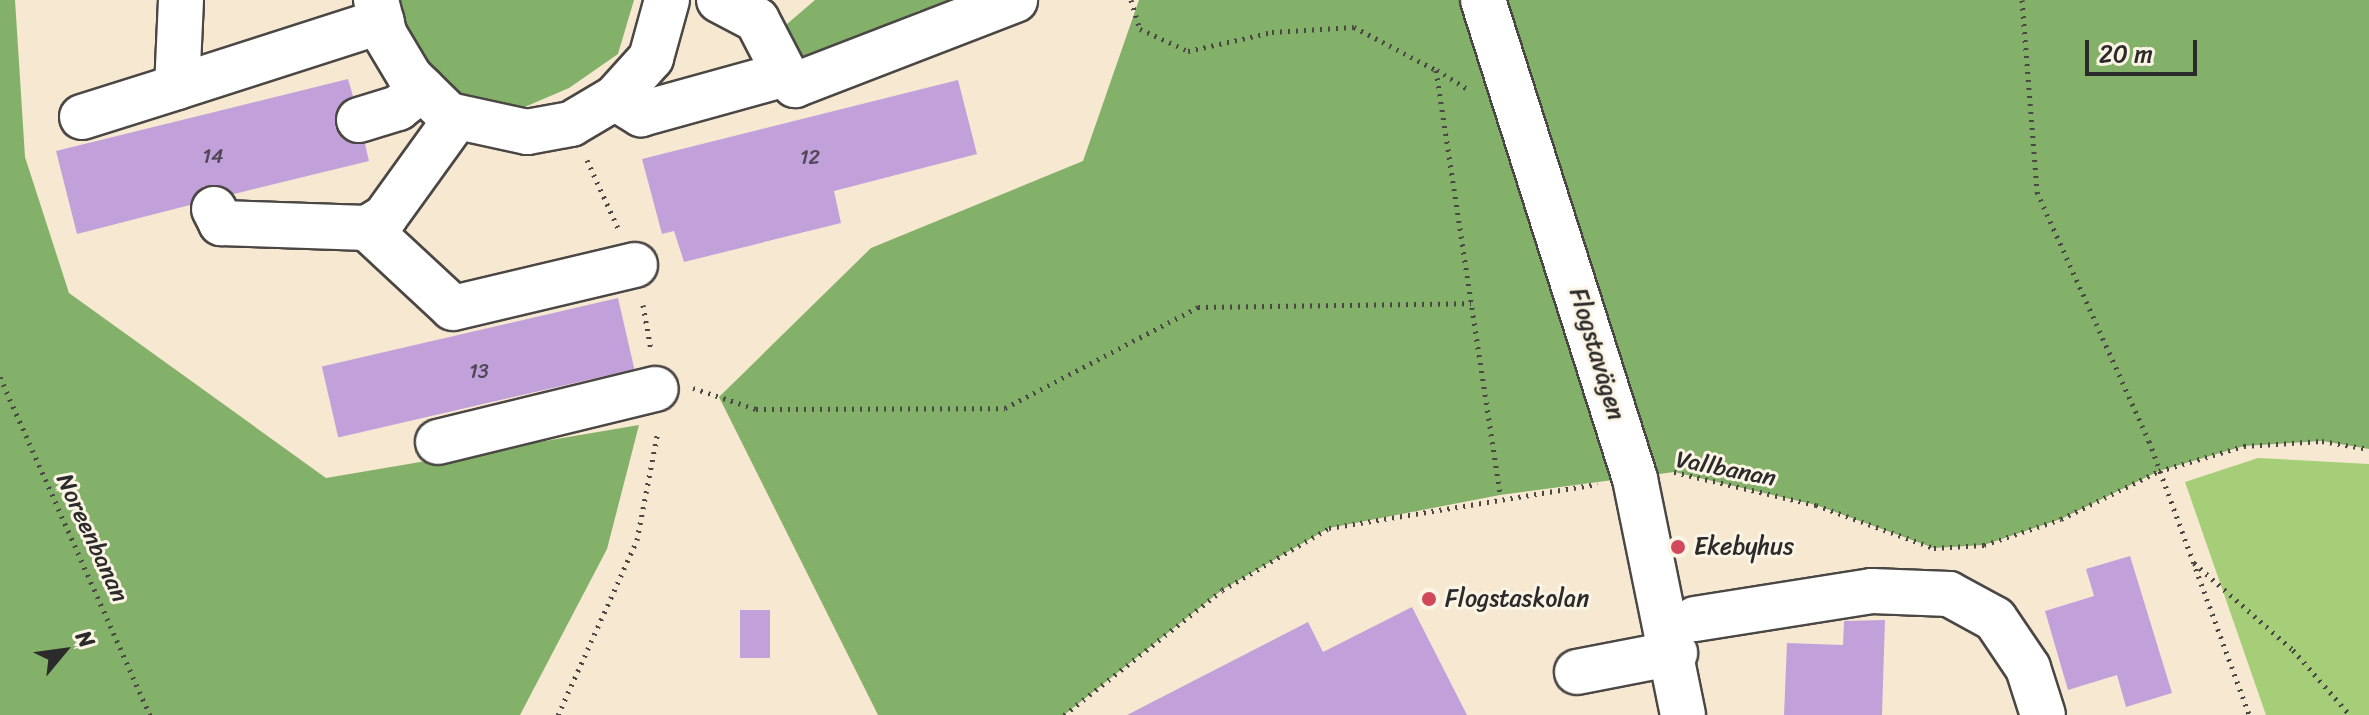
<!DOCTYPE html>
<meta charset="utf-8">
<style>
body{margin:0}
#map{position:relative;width:2369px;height:715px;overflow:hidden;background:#f7e8d1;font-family:Sriracha,sans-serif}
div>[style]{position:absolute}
.green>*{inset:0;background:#a6ce79}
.forest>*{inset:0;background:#84b169}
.building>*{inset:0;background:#c2a1db;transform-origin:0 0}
.path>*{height:5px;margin-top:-2.5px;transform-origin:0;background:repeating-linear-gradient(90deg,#4a4744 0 2px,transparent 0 8px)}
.roads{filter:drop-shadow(2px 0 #4a4744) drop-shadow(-2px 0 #4a4744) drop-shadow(0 2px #4a4744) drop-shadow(0 -2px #4a4744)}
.minor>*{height:44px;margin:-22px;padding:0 22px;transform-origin:22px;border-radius:22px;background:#fff}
.dots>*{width:22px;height:22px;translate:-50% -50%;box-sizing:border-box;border:4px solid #fcf5e5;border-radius:50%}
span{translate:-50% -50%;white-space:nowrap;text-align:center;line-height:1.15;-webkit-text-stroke:6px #fcf5e5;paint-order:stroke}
.number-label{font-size:20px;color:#514857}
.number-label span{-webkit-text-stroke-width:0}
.street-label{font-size:24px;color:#2b2b2b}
.poi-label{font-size:24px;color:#2b2b2b}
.left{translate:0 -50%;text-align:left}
.north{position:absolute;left:24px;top:611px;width:80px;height:80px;-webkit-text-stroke:6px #fcf5e5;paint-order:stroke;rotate:61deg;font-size:22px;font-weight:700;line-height:32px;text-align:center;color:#2b2b2b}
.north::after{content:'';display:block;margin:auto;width:28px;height:36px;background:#2b2b2b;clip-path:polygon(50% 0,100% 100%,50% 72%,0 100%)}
.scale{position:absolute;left:2085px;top:40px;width:112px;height:36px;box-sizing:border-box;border:4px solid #2b2b2b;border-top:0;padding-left:10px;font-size:24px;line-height:28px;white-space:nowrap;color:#2b2b2b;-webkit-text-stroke:6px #fcf5e5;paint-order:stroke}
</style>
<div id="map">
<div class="green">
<i style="clip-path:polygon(2258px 458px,2369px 464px,2369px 715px,2266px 715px,2185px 482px)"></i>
</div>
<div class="forest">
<i style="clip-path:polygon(0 0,15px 0,25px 157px,69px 293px,326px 478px,639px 425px,607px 549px,520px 715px,0 715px)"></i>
<i style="clip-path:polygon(400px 0,634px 0,618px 54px,569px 88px,520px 109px,493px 109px,453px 93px,427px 64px,404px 25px)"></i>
<i style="clip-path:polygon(815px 0,999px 0,929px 25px,920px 10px,800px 69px,780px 30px)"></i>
<i style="clip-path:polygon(1139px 0,2369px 0,2369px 449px,2322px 441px,2244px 446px,2159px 471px,2061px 519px,1984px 545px,1934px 548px,1816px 505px,1674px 472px,1500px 495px,1329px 528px,1222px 590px,1064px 715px,878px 715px,719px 397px,871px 248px,1083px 161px)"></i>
</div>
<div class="building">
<i style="clip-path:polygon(348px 79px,353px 96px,340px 104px,335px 127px,343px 139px,365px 144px,369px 161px,234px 194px,204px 186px,190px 205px,77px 234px,56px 151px)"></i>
<i style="clip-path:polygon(958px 80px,977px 154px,834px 191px,841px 223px,684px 262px,674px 231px,662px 234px,642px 159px)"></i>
<i style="left:618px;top:298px;width:73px;height:304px;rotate:77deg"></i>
<i style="clip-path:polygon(2130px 556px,2172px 693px,2126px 707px,2117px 675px,2068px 690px,2045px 611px,2094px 596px,2086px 569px)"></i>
<i style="clip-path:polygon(1412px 607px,1467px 715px,1127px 715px,1308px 622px,1323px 652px)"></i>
<i style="left:740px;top:610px;width:30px;height:48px"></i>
<i style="clip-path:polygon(1885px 620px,1882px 715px,1784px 715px,1787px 643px,1843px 645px,1844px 621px)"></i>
</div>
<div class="path">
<i style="left:1131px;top:0;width:30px;rotate:73deg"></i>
<i style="left:1140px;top:29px;width:53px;rotate:24.6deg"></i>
<i style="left:1188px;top:51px;width:86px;rotate:-12.7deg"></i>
<i style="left:1272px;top:32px;width:82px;rotate:-3.5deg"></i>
<i style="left:1354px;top:27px;width:93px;rotate:27.7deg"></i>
<i style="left:1436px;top:70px;width:430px;rotate:81.4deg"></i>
<i style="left:2022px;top:0;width:193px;rotate:85.5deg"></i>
<i style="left:2037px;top:192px;width:273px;rotate:65.8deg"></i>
<i style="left:2149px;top:441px;width:292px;rotate:69.9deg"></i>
<i style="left:1437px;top:70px;width:38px;rotate:32deg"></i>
<i style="left:587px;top:160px;width:75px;rotate:65.5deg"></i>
<i style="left:643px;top:305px;width:46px;rotate:79.9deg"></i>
<i style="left:0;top:377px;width:370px;rotate:66.1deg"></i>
<i style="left:693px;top:388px;width:66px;rotate:18.4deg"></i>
<i style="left:756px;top:409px;width:249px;rotate:-0.2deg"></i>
<i style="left:1005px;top:408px;width:218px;rotate:-27.6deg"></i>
<i style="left:1198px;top:307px;width:273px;rotate:-0.8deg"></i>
<i style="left:1674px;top:472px;width:146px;rotate:13.1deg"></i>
<i style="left:1816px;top:505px;width:126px;rotate:20deg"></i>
<i style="left:1934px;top:548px;width:50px;rotate:-3.4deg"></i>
<i style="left:1984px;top:545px;width:81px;rotate:-18.7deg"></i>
<i style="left:2061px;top:519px;width:109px;rotate:-26.1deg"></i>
<i style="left:2159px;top:471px;width:89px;rotate:-16.4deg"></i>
<i style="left:2244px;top:446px;width:78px;rotate:-3.7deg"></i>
<i style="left:2322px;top:441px;width:48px;rotate:9.7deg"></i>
<i style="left:2194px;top:563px;width:132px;rotate:41.3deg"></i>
<i style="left:2293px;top:650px;width:86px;rotate:48.8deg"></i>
<i style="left:558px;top:715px;width:192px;rotate:-65.7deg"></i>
<i style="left:637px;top:540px;width:111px;rotate:-79.1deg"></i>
<i style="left:1064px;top:715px;width:201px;rotate:-38.3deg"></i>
<i style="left:1222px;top:590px;width:124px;rotate:-30.1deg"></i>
<i style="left:1329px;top:528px;width:272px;rotate:-9.3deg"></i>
</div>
<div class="roads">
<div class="minor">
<i style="left:181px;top:0;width:87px;rotate:92.6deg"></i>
<i style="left:177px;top:87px;width:215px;rotate:-17.8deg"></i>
<i style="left:376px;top:0;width:36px;rotate:76deg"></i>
<i style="left:385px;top:35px;width:49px;rotate:59.2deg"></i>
<i style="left:410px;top:77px;width:54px;rotate:44.3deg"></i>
<i style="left:449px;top:115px;width:80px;rotate:12.3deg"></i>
<i style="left:527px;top:132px;width:45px;rotate:-10.3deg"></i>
<i style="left:571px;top:124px;width:51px;rotate:-30.6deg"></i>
<i style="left:615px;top:98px;width:54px;rotate:-48deg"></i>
<i style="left:651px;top:58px;width:60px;rotate:-74.6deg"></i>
<i style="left:719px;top:0;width:43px;rotate:27.8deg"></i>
<i style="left:757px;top:20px;width:61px;rotate:62.6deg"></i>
<i style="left:1483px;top:0;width:503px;rotate:72.39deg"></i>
<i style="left:1635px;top:479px;width:241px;rotate:78.5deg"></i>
<i style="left:615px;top:98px;width:31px;rotate:32deg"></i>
<i style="left:641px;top:114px;width:149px;rotate:-15.5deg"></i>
<i style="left:785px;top:74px;width:15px;rotate:48deg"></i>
<i style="left:795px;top:85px;width:236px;rotate:-21.1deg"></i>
<i style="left:82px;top:117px;width:100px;rotate:-17.5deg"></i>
<i style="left:359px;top:120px;width:41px;rotate:-17.1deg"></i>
<i style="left:398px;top:108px;width:31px;rotate:-38deg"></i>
<i style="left:214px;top:209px;width:16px;rotate:63deg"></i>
<i style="left:221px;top:223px;width:146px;rotate:2deg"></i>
<i style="left:367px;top:228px;width:21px;rotate:-31deg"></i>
<i style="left:385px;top:217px;width:123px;rotate:-54.2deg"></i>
<i style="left:367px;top:228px;width:117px;rotate:42.9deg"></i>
<i style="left:453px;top:308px;width:187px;rotate:-13.3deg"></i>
<i style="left:438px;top:442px;width:224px;rotate:-13.7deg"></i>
<i style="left:1695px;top:619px;width:179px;rotate:-9deg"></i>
<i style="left:1872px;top:591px;width:77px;rotate:2.2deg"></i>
<i style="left:1949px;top:594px;width:52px;rotate:28.5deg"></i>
<i style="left:1995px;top:619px;width:59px;rotate:56deg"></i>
<i style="left:2028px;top:668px;width:49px;rotate:72.3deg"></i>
<i style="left:1577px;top:672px;width:100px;rotate:-11deg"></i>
</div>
</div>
<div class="dots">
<i style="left:1678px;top:547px;background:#d1495b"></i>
<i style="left:1429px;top:599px;background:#d1495b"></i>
</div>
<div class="number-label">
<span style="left:213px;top:156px">14</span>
<span style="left:810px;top:157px">12</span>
<span style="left:479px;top:371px">13</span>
</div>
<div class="street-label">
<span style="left:1597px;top:354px;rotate:73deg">Flogstavägen</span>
<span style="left:1726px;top:469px;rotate:11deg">Vallbanan</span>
<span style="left:92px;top:538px;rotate:65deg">Noreenbanan</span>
</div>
<div class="poi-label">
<span class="left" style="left:1694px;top:547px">Ekebyhus</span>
<span class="left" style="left:1445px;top:599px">Flogstaskolan</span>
</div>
<div class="north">N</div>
<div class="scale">20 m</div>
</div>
